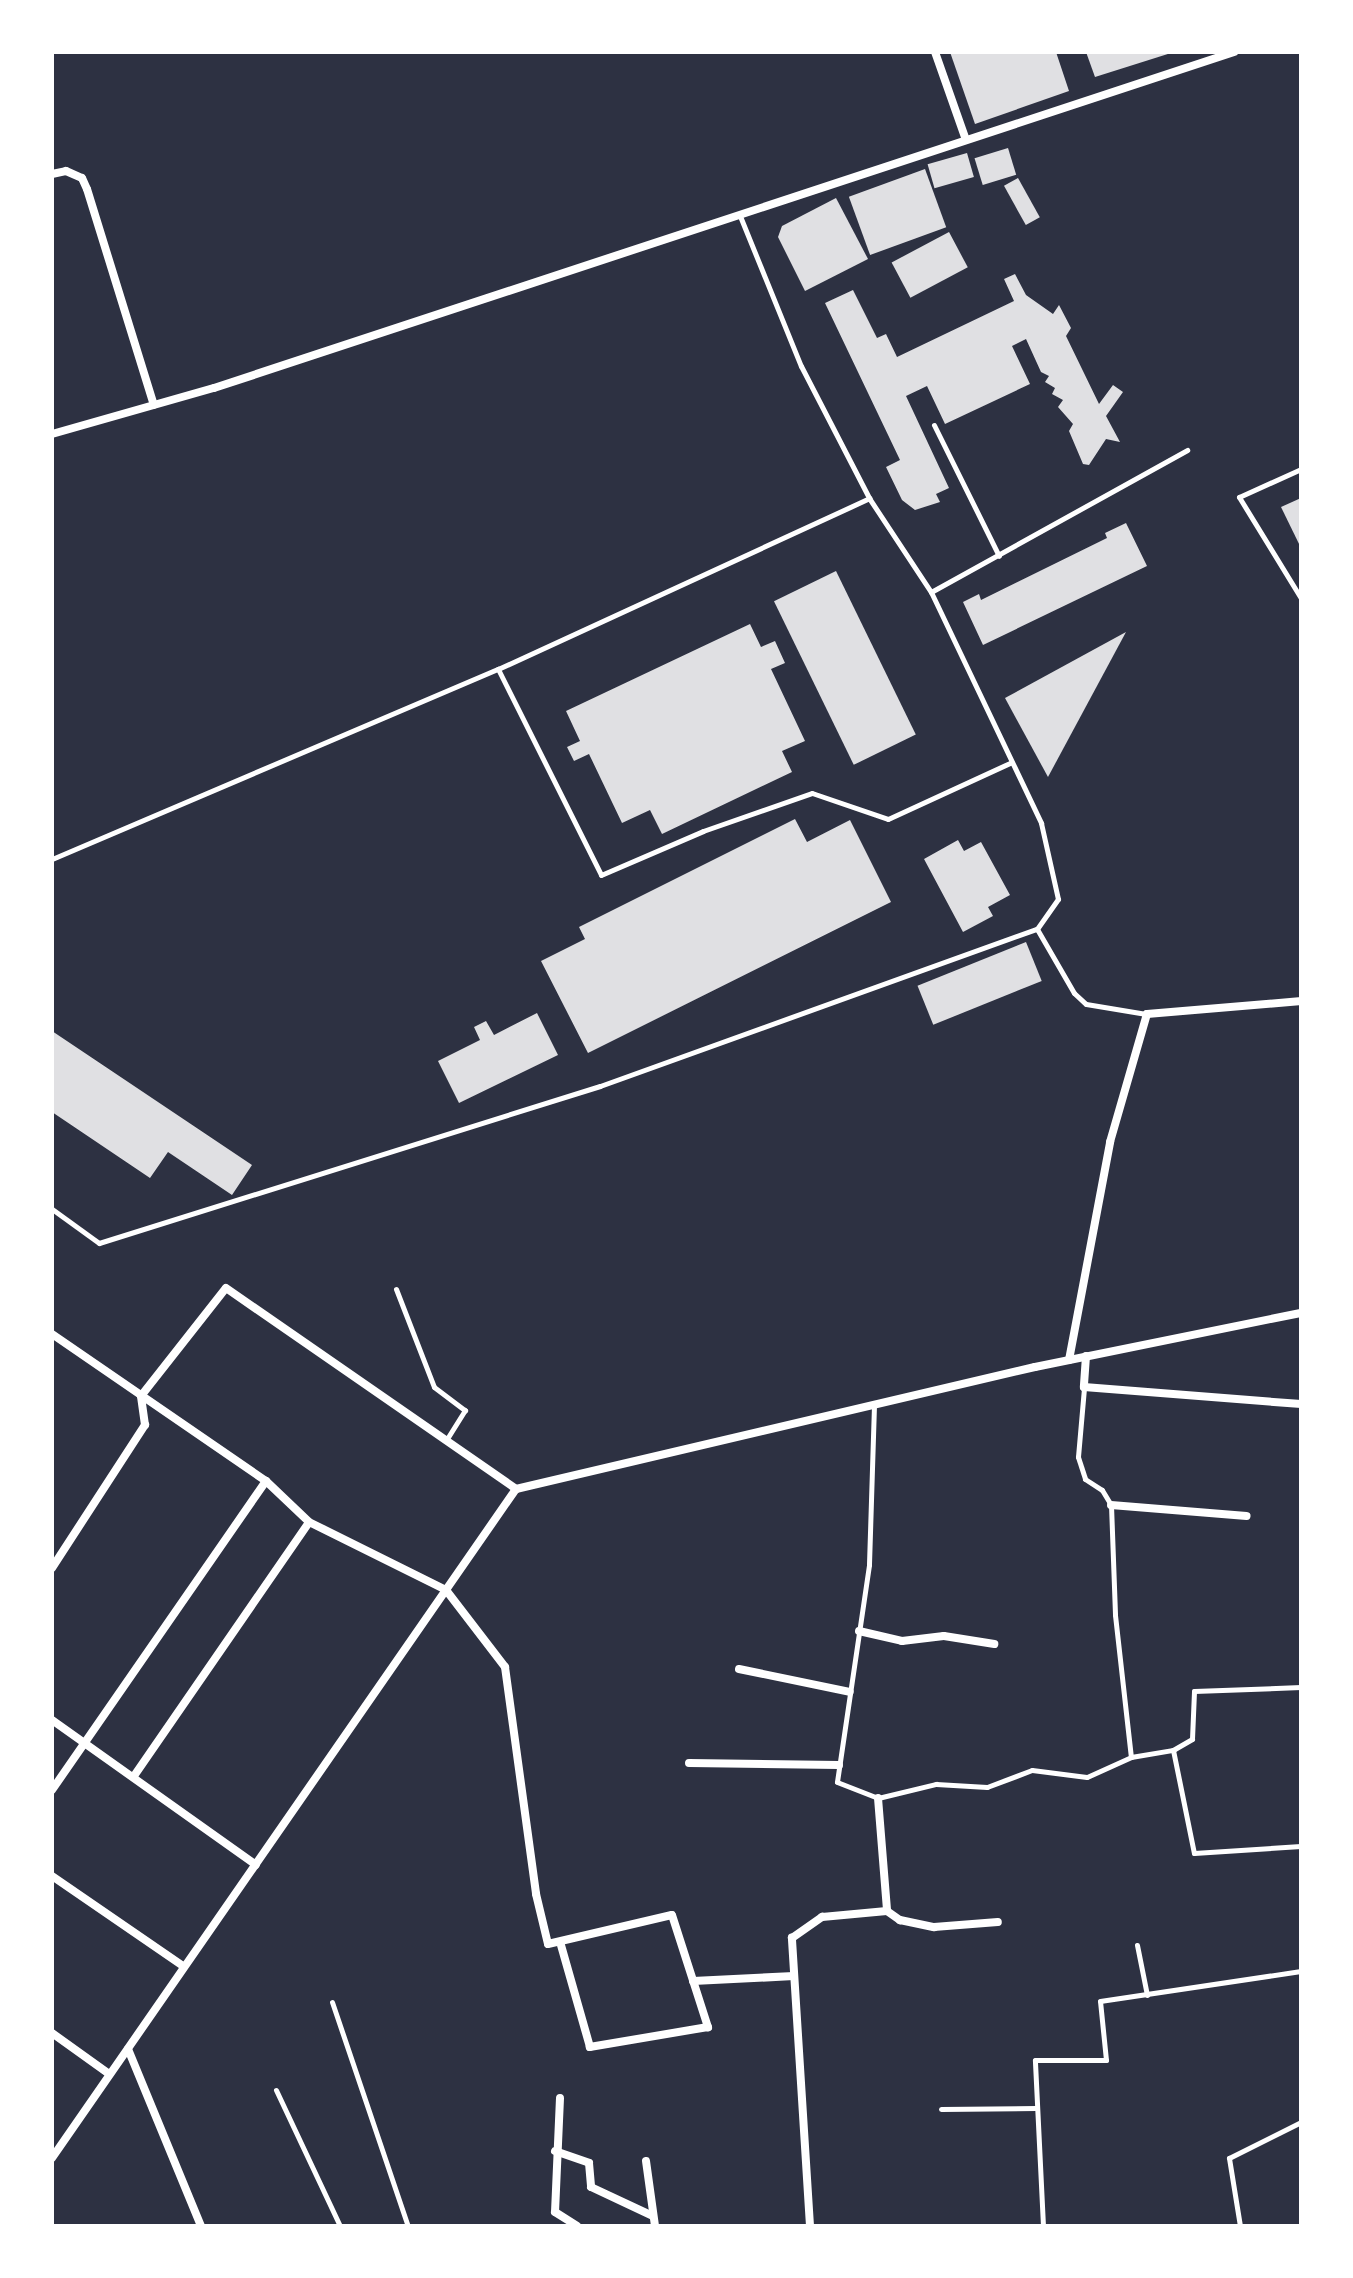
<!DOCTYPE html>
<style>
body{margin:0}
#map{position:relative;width:1353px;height:2278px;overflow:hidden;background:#2d3142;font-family:Lato,sans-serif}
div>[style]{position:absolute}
.building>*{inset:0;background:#e0e0e3;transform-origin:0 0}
.service>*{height:5px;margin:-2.5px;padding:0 2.5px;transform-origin:2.5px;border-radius:2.5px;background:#fff}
.minor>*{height:8px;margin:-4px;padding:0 4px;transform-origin:4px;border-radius:4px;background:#fff}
span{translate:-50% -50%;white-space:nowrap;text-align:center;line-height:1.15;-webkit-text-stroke:8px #fff;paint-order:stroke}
.frame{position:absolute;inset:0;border:54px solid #fff;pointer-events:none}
</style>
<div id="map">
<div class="building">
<i style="clip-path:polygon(950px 52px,1056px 52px,1069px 91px,975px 124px)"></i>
<i style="clip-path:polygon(1086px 52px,1171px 52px,1171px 53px,1095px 77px)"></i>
<i style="left:1008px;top:148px;width:28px;height:35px;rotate:73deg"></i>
<i style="left:967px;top:153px;width:25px;height:41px;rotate:74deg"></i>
<i style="left:925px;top:169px;width:62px;height:81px;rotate:70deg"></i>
<i style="left:1018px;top:178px;width:45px;height:16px;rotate:61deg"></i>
<i style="clip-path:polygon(836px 198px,868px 259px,805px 291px,778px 237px,782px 226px)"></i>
<i style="left:949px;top:232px;width:40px;height:65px;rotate:62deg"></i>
<i style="clip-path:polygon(1015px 274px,1026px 295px,1053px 314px,1059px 305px,1071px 328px,1066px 336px,1099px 404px,1113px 385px,1123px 392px,1106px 416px,1120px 442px,1106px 439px,1089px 465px,1083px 464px,1069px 431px,1073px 424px,1058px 407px,1063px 400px,1052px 394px,1055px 388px,1045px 382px,1049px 376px,1041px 372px,1026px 339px,1012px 346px,1030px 384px,945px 424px,927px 386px,906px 396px,949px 488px,936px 494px,940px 502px,915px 510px,902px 500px,886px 467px,900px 460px,825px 303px,853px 290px,877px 338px,886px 334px,897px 357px,1014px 301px,1004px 279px)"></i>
<i style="clip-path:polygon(1301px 498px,1301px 548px,1281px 507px)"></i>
<i style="clip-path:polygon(1126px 523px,1147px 566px,983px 645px,963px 602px,979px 594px,981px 600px,1107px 538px,1105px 533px)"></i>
<i style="left:836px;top:571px;width:182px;height:69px;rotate:64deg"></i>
<i style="clip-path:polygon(750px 624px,761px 647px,775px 641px,785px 663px,771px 669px,805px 741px,782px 751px,792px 772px,662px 834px,650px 810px,622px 823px,589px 754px,574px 761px,567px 747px,580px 741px,566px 711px)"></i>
<i style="clip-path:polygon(1126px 632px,1048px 777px,1005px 698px)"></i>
<i style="clip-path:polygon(795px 819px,807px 842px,850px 820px,891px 902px,588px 1053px,541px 961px,585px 939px,579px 927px)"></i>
<i style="clip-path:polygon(958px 840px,964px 851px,981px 842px,1010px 895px,988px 907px,993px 916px,963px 932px,924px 859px)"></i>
<i style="left:1026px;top:942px;width:42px;height:117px;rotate:68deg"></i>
<i style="clip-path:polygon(537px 1013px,558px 1055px,459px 1103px,438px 1061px,480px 1040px,474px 1027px,486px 1021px,494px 1035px)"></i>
<i style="clip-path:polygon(52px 1031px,252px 1165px,232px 1195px,168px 1152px,150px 1178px,52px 1112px)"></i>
</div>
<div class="service">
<i style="left:740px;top:216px;width:162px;rotate:67.9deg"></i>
<i style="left:801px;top:366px;width:148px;rotate:62.7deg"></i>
<i style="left:869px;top:498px;width:113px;rotate:56.6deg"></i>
<i style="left:931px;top:592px;width:256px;rotate:64.5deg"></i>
<i style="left:1041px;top:823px;width:78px;rotate:77.4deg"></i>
<i style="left:1058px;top:899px;width:37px;rotate:125deg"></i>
<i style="left:1037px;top:929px;width:74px;rotate:60deg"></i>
<i style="left:1074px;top:993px;width:16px;rotate:43deg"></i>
<i style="left:1086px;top:1004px;width:61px;rotate:9.5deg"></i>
<i style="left:934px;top:425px;width:146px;rotate:63.6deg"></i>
<i style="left:1301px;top:469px;width:68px;rotate:155.7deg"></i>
<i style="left:1239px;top:497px;width:119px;rotate:58.5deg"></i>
<i style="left:931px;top:592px;width:293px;rotate:-29deg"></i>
<i style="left:498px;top:669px;width:230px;rotate:63.4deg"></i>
<i style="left:601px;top:875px;width:111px;rotate:-23.3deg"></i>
<i style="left:703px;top:831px;width:115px;rotate:-19.2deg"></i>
<i style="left:812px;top:793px;width:80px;rotate:18.9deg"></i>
<i style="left:888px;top:819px;width:136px;rotate:-24.7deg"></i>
<i style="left:52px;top:859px;width:485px;rotate:-23.1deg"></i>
<i style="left:498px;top:669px;width:409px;rotate:-24.7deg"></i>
<i style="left:52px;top:1209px;width:58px;rotate:35.9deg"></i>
<i style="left:99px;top:1243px;width:525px;rotate:-17.4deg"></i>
<i style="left:600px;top:1086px;width:464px;rotate:-19.8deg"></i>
<i style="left:396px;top:1289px;width:105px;rotate:68.8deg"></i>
<i style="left:434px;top:1387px;width:39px;rotate:37deg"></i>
<i style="left:465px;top:1410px;width:36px;rotate:122deg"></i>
<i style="left:1084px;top:1388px;width:69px;rotate:95deg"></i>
<i style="left:1078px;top:1457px;width:23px;rotate:72deg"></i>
<i style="left:1085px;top:1479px;width:20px;rotate:33deg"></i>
<i style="left:1102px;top:1490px;width:17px;rotate:59deg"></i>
<i style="left:1111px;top:1505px;width:110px;rotate:87.9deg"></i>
<i style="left:1115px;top:1615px;width:143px;rotate:83.6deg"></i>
<i style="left:874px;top:1405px;width:160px;rotate:91.8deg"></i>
<i style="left:869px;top:1565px;width:219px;rotate:98.4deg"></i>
<i style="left:837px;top:1782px;width:44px;rotate:21.3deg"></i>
<i style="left:878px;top:1798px;width:60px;rotate:-13.6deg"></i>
<i style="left:936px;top:1784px;width:51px;rotate:3.4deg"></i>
<i style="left:987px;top:1787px;width:48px;rotate:-20.7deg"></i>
<i style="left:1032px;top:1770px;width:55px;rotate:7.3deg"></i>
<i style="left:1087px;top:1777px;width:48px;rotate:-24.4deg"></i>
<i style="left:1131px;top:1757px;width:43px;rotate:-9.5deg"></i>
<i style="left:1173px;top:1750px;width:105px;rotate:78.5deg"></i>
<i style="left:1194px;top:1853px;width:107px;rotate:-3.7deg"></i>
<i style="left:1173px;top:1750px;width:22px;rotate:-30deg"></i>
<i style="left:1192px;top:1739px;width:48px;rotate:-87.6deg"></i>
<i style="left:1194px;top:1691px;width:107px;rotate:-2.1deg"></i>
<i style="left:1137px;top:1945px;width:51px;rotate:78.7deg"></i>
<i style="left:332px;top:2002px;width:237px;rotate:71.3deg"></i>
<i style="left:276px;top:2090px;width:150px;rotate:64.8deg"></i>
<i style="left:941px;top:2109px;width:95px;rotate:-0.6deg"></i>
<i style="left:1043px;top:2226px;width:166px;rotate:-92.8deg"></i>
<i style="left:1035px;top:2060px;width:71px"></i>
<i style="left:1106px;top:2060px;width:59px;rotate:-95.8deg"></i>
<i style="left:1100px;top:2001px;width:203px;rotate:-8.5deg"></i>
<i style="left:1240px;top:2226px;width:69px;rotate:-99.2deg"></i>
<i style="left:1229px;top:2158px;width:80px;rotate:-26.6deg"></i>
</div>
<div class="minor">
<i style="left:935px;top:52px;width:93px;rotate:70.6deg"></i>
<i style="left:52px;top:174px;width:14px;rotate:-12deg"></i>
<i style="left:66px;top:171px;width:17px;rotate:24deg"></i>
<i style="left:82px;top:178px;width:12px;rotate:66deg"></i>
<i style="left:87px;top:189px;width:226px;rotate:72.8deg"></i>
<i style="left:52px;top:434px;width:168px;rotate:-15.9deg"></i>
<i style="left:214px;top:388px;width:1074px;rotate:-18.23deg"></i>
<i style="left:52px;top:1334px;width:260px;rotate:34.5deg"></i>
<i style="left:266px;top:1481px;width:59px;rotate:43.6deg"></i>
<i style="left:309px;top:1522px;width:153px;rotate:26.4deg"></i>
<i style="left:446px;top:1590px;width:97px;rotate:52.5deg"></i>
<i style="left:505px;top:1667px;width:229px;rotate:82.2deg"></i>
<i style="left:536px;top:1894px;width:51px;rotate:76.5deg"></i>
<i style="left:548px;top:1944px;width:127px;rotate:-13.2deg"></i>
<i style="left:672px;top:1915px;width:118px;rotate:72.2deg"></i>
<i style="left:708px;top:2027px;width:120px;rotate:170.4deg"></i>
<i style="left:590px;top:2047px;width:109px;rotate:-105.9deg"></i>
<i style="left:1086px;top:1356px;width:31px;rotate:94deg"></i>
<i style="left:1084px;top:1387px;width:218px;rotate:4.5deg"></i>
<i style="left:1069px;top:1360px;width:222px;rotate:-79.3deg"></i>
<i style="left:1110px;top:1142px;width:133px;rotate:-73.9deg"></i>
<i style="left:1147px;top:1014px;width:155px;rotate:-4.8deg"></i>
<i style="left:516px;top:1489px;width:533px;rotate:-13.23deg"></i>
<i style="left:1035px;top:1367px;width:271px;rotate:-11.5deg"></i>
<i style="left:1111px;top:1505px;width:136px;rotate:4.6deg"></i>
<i style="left:52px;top:1568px;width:171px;rotate:-57deg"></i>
<i style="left:145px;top:1425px;width:29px;rotate:-98deg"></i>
<i style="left:141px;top:1396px;width:137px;rotate:-51.8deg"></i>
<i style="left:226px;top:1288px;width:353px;rotate:34.7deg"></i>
<i style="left:859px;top:1631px;width:44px;rotate:13.1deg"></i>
<i style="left:902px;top:1641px;width:42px;rotate:-6.8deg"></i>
<i style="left:944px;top:1636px;width:51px;rotate:9.1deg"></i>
<i style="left:739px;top:1669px;width:113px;rotate:11.7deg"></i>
<i style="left:52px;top:1720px;width:250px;rotate:35.4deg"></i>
<i style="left:689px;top:1763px;width:150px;rotate:0.8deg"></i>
<i style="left:134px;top:1776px;width:308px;rotate:-55.4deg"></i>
<i style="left:52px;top:1790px;width:376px;rotate:-55.3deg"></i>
<i style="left:878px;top:1798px;width:113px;rotate:85.4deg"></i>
<i style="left:52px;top:1876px;width:159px;rotate:34.5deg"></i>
<i style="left:887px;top:1911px;width:16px;rotate:35deg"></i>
<i style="left:900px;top:1920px;width:35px;rotate:12deg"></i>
<i style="left:934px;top:1927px;width:64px;rotate:-4.5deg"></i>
<i style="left:693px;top:1981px;width:101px;rotate:-2.8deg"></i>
<i style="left:52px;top:2033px;width:70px;rotate:35.7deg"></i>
<i style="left:128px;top:2049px;width:191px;rotate:67.6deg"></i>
<i style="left:560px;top:2098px;width:114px;rotate:92.5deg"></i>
<i style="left:555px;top:2212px;width:26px;rotate:32deg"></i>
<i style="left:555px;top:2151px;width:36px;rotate:19deg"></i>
<i style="left:589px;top:2163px;width:24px;rotate:85deg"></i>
<i style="left:591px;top:2187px;width:68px;rotate:25.1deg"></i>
<i style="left:52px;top:2158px;width:814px;rotate:-55.26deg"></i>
<i style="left:646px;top:2161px;width:66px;rotate:82.1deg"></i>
<i style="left:810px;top:2226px;width:289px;rotate:-93.6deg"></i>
<i style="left:792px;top:1938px;width:37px;rotate:-35deg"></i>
<i style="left:822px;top:1917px;width:65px;rotate:-5.3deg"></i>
</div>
<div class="frame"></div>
</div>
